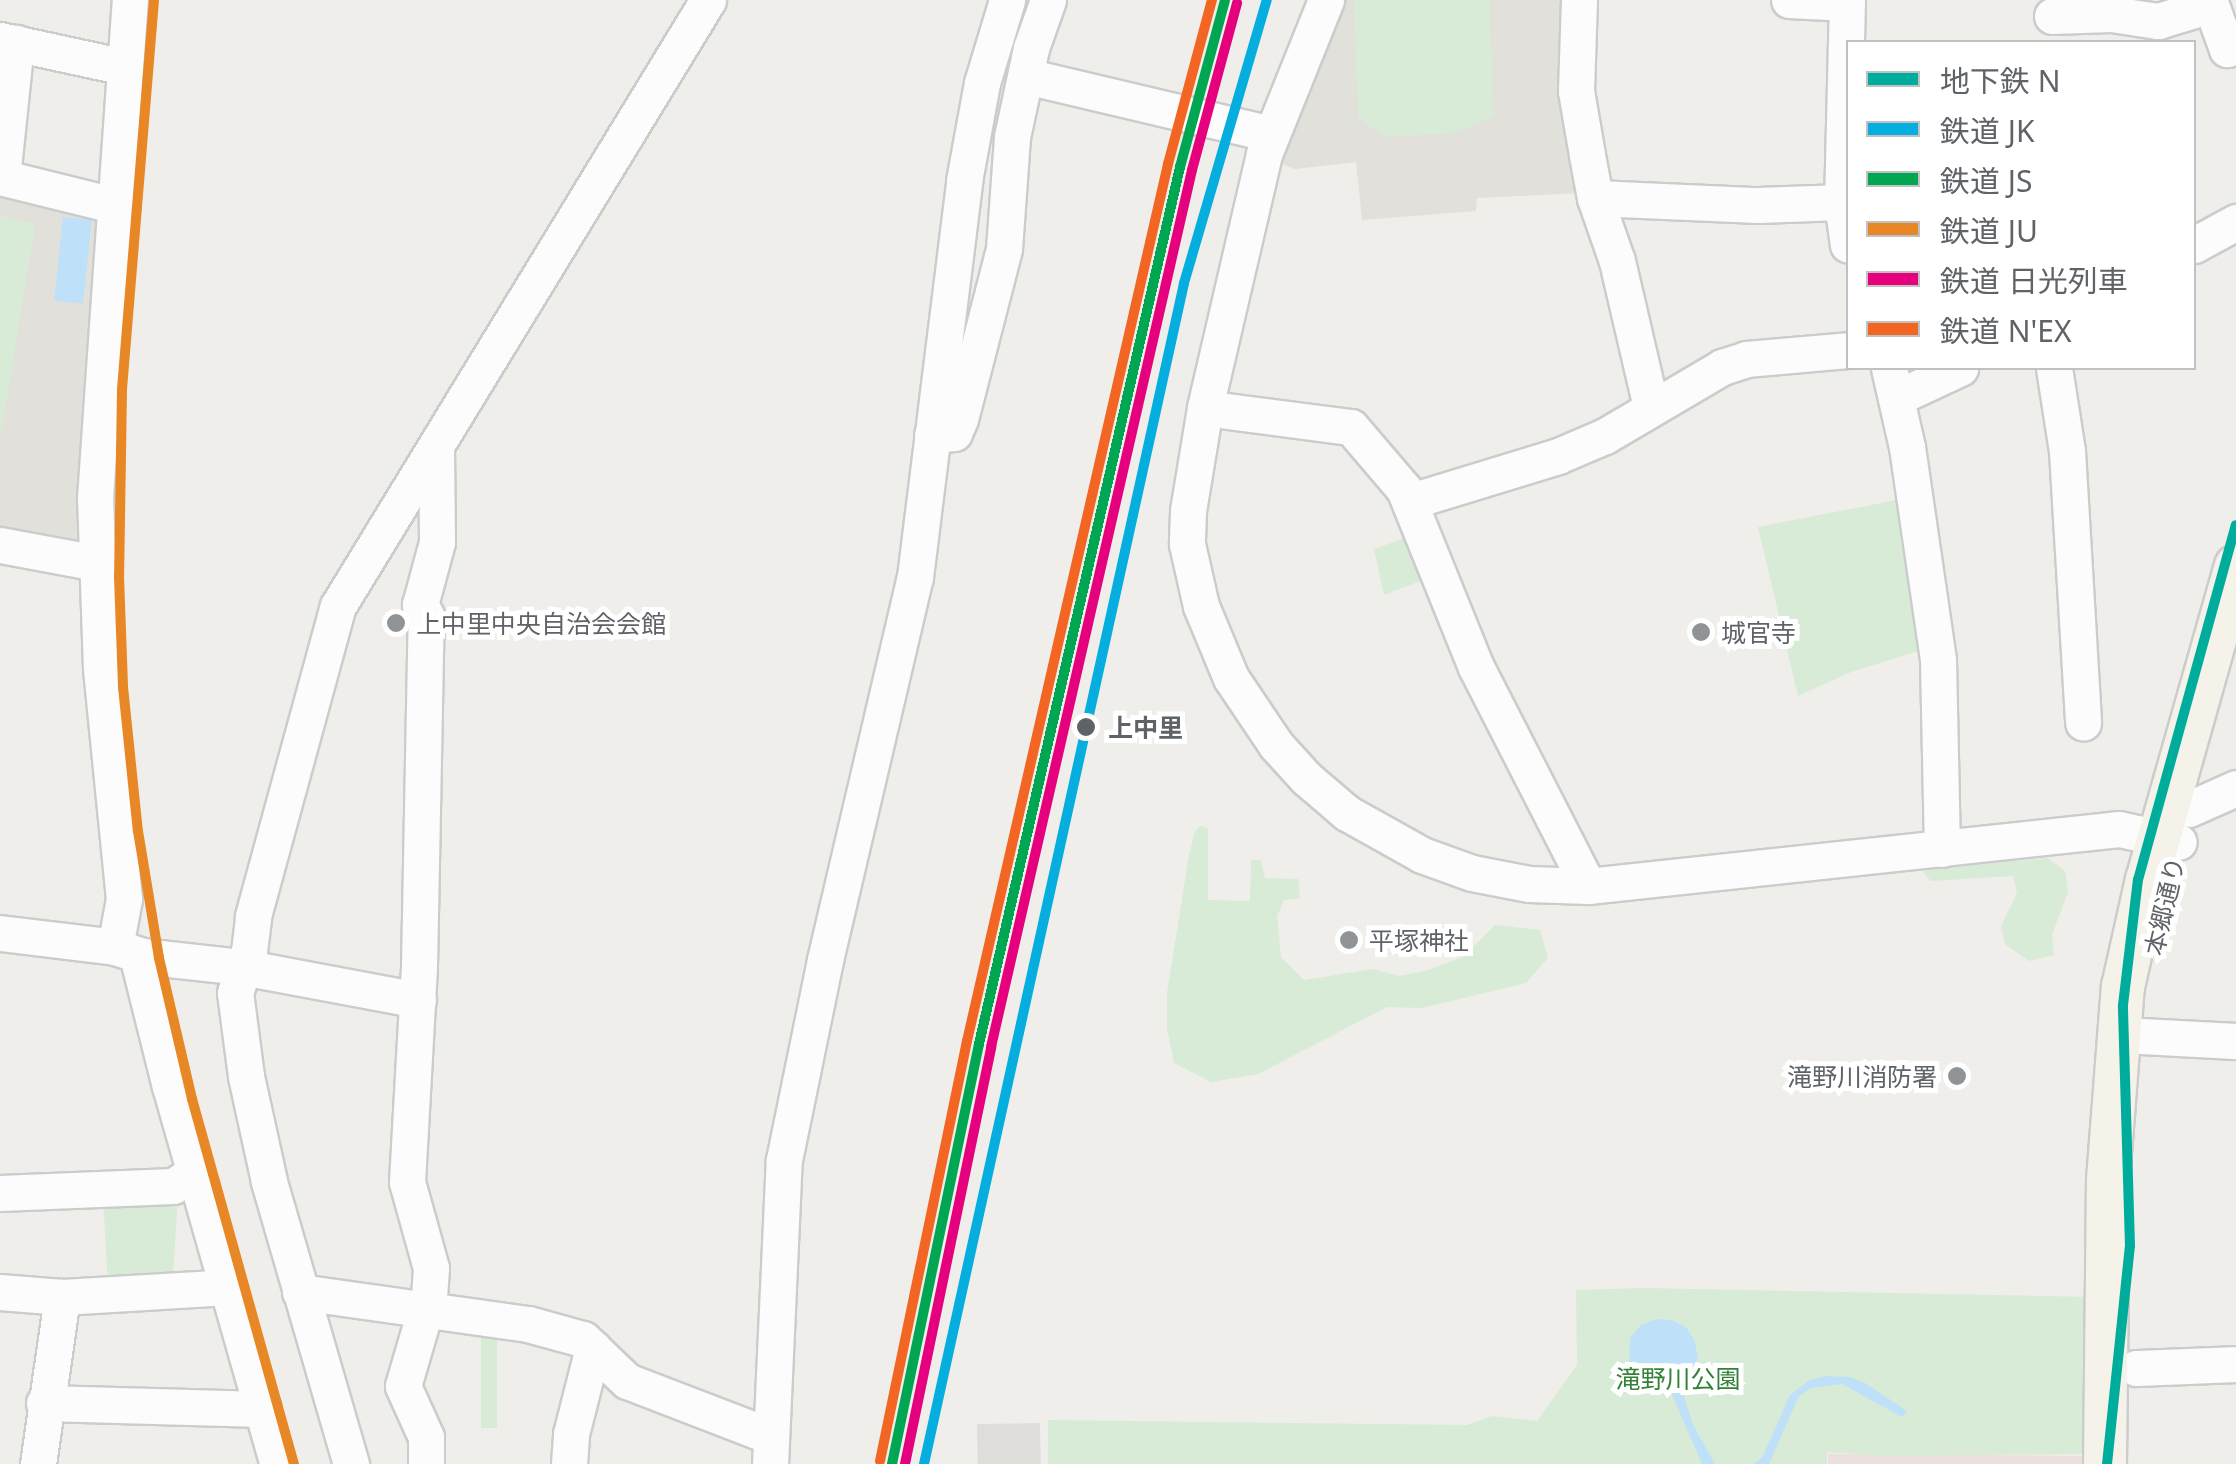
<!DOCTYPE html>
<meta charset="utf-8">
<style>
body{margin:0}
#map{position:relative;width:2236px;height:1464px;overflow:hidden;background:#efeeea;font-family:"Noto Sans","Noto Sans JP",sans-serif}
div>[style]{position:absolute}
.industrial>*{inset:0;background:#dfddda;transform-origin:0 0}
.education>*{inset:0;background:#e2e0da}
.medical>*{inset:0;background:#eae0de}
.green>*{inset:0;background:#d8ebd6;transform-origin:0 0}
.water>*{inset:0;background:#bfe0f9;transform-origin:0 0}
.roads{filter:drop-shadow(2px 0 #cbcccc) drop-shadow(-2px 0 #cbcccc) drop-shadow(0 2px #cbcccc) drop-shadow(0 -2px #cbcccc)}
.minor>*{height:35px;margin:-17.5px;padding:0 17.5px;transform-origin:17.5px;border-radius:17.5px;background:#fdfcfc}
.major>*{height:42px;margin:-21px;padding:0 21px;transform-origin:21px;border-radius:21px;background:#f4f2e9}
.rail-1>*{height:10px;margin:-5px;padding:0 5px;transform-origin:5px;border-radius:5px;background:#05aedf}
.rail-2>*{height:10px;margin:-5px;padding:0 5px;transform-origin:5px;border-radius:5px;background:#00a651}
.rail-3>*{height:10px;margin:-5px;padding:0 5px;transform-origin:5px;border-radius:5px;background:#e78725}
.rail-4>*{height:10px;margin:-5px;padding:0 5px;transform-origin:5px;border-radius:5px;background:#e5007d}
.rail-5>*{height:10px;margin:-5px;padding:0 5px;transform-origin:5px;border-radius:5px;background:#f26522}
.metro-1>*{height:10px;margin:-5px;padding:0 5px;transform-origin:5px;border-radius:5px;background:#00ac9b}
.dots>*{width:28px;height:28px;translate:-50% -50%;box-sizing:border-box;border:5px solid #fff;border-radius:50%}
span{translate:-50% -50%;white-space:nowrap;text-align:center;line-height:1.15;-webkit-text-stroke:10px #fff;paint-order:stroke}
.poi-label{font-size:25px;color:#5f6368}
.left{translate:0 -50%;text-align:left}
.right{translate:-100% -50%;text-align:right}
.stop-label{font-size:25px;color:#5f6368;font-weight:700}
.street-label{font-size:25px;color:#5f6368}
.park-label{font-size:25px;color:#348238}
.legend{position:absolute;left:1846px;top:40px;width:350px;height:330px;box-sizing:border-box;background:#fff;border:2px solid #bfc1c3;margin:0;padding:12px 18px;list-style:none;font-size:30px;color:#5f6368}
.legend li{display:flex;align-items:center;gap:20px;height:50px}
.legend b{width:50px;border:2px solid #bfc1c3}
</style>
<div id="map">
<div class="industrial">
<i style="left:1040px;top:1423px;width:41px;height:63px;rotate:89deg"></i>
</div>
<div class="education">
<i style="clip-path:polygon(1345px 0,1566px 0,1581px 193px,1477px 198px,1476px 211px,1362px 220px,1356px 162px,1295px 169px,1282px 164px,1303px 91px)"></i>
<i style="clip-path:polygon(0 187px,103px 210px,84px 548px,0 528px)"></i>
</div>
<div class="medical">
<i style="clip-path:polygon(1828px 1454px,2084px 1456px,2083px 1464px,1828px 1464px)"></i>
</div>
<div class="green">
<i style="clip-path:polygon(1354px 0,1490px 0,1493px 117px,1451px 134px,1383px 136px,1358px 117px)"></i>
<i style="clip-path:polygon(0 216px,35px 224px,2px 429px,0 429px)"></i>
<i style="clip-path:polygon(1907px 498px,1931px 647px,1851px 672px,1798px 696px,1758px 527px)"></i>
<i style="clip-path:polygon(1419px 533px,1436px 575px,1384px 595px,1374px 549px)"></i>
<i style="clip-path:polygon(1200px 826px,1208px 828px,1208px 900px,1250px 901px,1251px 860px,1261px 860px,1265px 878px,1298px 879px,1300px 898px,1284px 900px,1277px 916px,1281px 957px,1304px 980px,1373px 969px,1399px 976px,1425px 971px,1463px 957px,1495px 925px,1540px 930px,1548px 958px,1526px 983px,1422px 1008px,1387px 1007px,1258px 1074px,1211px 1082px,1174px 1063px,1167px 1028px,1167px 993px,1189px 855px,1195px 831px)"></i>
<i style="clip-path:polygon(2048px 858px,2065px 871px,2068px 892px,2052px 935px,2054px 955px,2029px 961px,2005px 944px,2001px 926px,2017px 893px,2013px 876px,1931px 881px,1923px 873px,1927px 869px)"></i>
<i style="clip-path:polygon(178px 1194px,173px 1280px,108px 1285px,103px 1198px)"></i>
<i style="clip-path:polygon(1644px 1288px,2090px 1297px,2085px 1454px,1887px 1456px,1827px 1452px,1827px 1464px,1048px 1464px,1048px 1420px,1467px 1425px,1492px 1416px,1537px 1421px,1577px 1365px,1576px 1290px)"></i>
<i style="left:481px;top:1330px;width:16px;height:98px"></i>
</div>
<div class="water">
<i style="left:63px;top:217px;width:29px;height:84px;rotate:6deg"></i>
<i style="clip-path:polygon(1656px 1319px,1672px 1320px,1687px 1328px,1695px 1342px,1698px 1359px,1681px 1386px,1693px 1425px,1715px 1464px,1702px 1464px,1670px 1390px,1654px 1390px,1629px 1369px,1630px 1338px,1641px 1325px)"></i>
<i style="clip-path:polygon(1826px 1376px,1850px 1377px,1865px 1383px,1907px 1411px,1902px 1417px,1842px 1384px,1811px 1388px,1799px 1396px,1769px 1464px,1753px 1464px,1762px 1458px,1790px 1395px,1809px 1380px)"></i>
</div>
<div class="roads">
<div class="minor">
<i style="left:1326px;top:0;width:166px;rotate:111.9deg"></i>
<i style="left:1264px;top:154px;width:261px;rotate:103.1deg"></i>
<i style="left:1205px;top:408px;width:104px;rotate:99.4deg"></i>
<i style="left:1188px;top:511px;width:33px;rotate:92deg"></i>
<i style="left:1187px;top:544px;width:64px;rotate:77.3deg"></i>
<i style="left:1201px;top:606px;width:78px;rotate:67.4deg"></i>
<i style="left:1231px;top:678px;width:81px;rotate:56.1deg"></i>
<i style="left:1276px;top:745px;width:45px;rotate:47.7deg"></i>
<i style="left:1306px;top:778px;width:54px;rotate:40.5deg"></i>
<i style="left:1347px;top:813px;width:86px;rotate:29.2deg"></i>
<i style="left:1422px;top:855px;width:53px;rotate:19.8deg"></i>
<i style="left:1472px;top:873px;width:58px;rotate:10.9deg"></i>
<i style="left:1529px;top:884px;width:59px;rotate:1.9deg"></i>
<i style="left:1588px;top:886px;width:534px;rotate:-6.13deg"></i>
<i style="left:2119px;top:829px;width:61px;rotate:12.2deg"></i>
<i style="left:1579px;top:0;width:91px;rotate:91.9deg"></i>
<i style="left:1576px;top:91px;width:65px;rotate:80.2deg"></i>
<i style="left:1587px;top:155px;width:44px;rotate:79.5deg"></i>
<i style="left:1595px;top:198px;width:67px;rotate:70.8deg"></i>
<i style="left:1617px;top:261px;width:150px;rotate:76.9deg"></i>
<i style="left:1789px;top:0;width:58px;rotate:3deg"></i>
<i style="left:1847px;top:0;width:202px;rotate:91.4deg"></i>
<i style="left:1842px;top:202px;width:43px;rotate:82.1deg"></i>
<i style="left:2052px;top:16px;width:59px;rotate:-1.9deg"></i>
<i style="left:2111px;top:14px;width:48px;rotate:8.5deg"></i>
<i style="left:2158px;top:21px;width:55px;rotate:-16.8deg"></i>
<i style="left:2211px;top:5px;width:47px;rotate:70deg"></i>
<i style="left:2227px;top:49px;width:9px;rotate:-18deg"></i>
<i style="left:0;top:40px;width:128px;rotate:12.2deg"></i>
<i style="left:1026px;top:76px;width:252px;rotate:13.3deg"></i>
<i style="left:0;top:177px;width:116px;rotate:13.9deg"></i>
<i style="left:2px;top:177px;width:135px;rotate:-84deg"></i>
<i style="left:1595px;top:198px;width:163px;rotate:2.5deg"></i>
<i style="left:1758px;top:205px;width:84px;rotate:-2deg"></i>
<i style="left:2194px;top:245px;width:48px;rotate:-28.7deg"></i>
<i style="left:1889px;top:368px;width:81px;rotate:77.2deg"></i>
<i style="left:1907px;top:447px;width:215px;rotate:81.7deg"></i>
<i style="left:1938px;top:660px;width:189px;rotate:88.8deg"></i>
<i style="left:2054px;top:368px;width:84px;rotate:81.1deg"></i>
<i style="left:2067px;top:451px;width:272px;rotate:86.6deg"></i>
<i style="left:1896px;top:398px;width:71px;rotate:-25.1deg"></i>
<i style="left:1227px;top:411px;width:125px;rotate:7.4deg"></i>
<i style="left:1351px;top:427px;width:82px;rotate:49.5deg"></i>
<i style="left:1404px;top:489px;width:192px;rotate:68deg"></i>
<i style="left:1476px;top:667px;width:246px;rotate:62.9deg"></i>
<i style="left:932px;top:435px;width:22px;rotate:-5deg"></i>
<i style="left:954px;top:433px;width:15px;rotate:-67deg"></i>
<i style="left:960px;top:419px;width:176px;rotate:-75.5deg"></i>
<i style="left:1004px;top:249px;width:112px;rotate:-85.9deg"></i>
<i style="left:1012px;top:137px;width:91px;rotate:-77.9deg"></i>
<i style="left:1031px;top:48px;width:51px;rotate:-70.5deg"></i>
<i style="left:1411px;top:501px;width:154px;rotate:-17deg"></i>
<i style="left:1558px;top:456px;width:51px;rotate:-23.1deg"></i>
<i style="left:1605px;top:436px;width:136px;rotate:-30.5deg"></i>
<i style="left:1722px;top:367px;width:25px;rotate:-18deg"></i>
<i style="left:1746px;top:359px;width:102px;rotate:-5deg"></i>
<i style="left:0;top:545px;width:99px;rotate:10.5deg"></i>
<i style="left:2189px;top:809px;width:51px;rotate:-24.1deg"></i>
<i style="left:0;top:933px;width:116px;rotate:6.9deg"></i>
<i style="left:115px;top:947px;width:28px;rotate:18deg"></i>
<i style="left:142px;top:956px;width:101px;rotate:6.3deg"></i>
<i style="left:242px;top:967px;width:179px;rotate:10.6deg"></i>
<i style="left:115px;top:947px;width:49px;rotate:-79.4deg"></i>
<i style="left:124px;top:899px;width:232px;rotate:-95.7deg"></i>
<i style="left:101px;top:668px;width:170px;rotate:-92deg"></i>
<i style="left:95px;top:498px;width:499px;rotate:-86deg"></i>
<i style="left:137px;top:955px;width:135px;rotate:75.9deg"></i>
<i style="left:170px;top:1086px;width:393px;rotate:74.1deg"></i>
<i style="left:2140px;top:1036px;width:96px;rotate:3deg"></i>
<i style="left:0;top:1193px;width:173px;rotate:-2.3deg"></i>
<i style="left:173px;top:1186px;width:26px;rotate:-32deg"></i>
<i style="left:0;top:1292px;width:62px;rotate:4.6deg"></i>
<i style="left:62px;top:1297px;width:166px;rotate:-3.4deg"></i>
<i style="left:300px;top:1292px;width:230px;rotate:8deg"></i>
<i style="left:528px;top:1324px;width:57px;rotate:15.3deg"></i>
<i style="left:583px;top:1339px;width:61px;rotate:43.7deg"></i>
<i style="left:627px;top:1381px;width:139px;rotate:21deg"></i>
<i style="left:757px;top:1431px;width:14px"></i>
<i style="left:2136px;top:1368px;width:100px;rotate:-2.3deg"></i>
<i style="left:44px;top:1403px;width:219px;rotate:1.6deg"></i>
<i style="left:38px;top:1464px;width:169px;rotate:-81.8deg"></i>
<i style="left:351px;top:1464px;width:295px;rotate:-106.2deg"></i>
<i style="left:269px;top:1181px;width:107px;rotate:-102.4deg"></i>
<i style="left:246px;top:1076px;width:84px;rotate:-97.5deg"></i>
<i style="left:235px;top:993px;width:44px;rotate:-71.6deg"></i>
<i style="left:249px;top:951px;width:35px;rotate:-83deg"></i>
<i style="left:253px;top:916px;width:321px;rotate:-74.7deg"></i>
<i style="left:338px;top:606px;width:710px;rotate:-58.59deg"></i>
<i style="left:426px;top:1464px;width:27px;rotate:-90deg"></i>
<i style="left:426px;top:1437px;width:56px;rotate:-114.3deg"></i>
<i style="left:403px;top:1386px;width:93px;rotate:-73.7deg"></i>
<i style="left:429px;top:1297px;width:29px;rotate:-86deg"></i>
<i style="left:431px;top:1268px;width:89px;rotate:-105.6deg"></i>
<i style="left:407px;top:1182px;width:215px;rotate:-86.8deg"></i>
<i style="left:419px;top:967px;width:352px;rotate:-88.9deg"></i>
<i style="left:426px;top:615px;width:12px;rotate:-121deg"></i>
<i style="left:420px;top:605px;width:65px;rotate:-74.9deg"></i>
<i style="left:437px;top:542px;width:94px;rotate:-90.6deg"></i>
<i style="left:569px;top:1464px;width:30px;rotate:-86deg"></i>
<i style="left:571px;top:1434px;width:89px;rotate:-75.7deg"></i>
<i style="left:770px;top:1464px;width:304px;rotate:-87.4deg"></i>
<i style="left:784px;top:1160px;width:204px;rotate:-78.4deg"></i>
<i style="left:825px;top:960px;width:393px;rotate:-76.8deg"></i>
<i style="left:915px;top:577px;width:399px;rotate:-82.9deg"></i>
<i style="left:964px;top:181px;width:100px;rotate:-79.6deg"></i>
<i style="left:982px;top:83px;width:87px;rotate:-73.2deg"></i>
</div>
<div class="major">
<i style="left:2105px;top:1464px;width:284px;rotate:-89.4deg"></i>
<i style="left:2108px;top:1180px;width:194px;rotate:-85.6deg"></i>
<i style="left:2123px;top:987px;width:110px;rotate:-77.4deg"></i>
<i style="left:2147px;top:880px;width:326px;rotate:-74.2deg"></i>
</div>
</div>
<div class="rail-1">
<i style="left:924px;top:1464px;width:1209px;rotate:-77.58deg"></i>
<i style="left:1184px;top:283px;width:295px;rotate:-73.7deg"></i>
</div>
<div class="rail-2">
<i style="left:892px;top:1464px;width:429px;rotate:-78.3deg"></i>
<i style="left:979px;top:1044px;width:900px;rotate:-77.09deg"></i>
<i style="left:1180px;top:167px;width:173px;rotate:-74.9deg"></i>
</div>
<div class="rail-3">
<i style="left:154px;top:0;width:391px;rotate:94.7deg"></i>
<i style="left:122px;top:390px;width:187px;rotate:90.9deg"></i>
<i style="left:119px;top:577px;width:110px;rotate:87.9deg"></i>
<i style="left:123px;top:687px;width:145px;rotate:84.1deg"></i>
<i style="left:138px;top:831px;width:129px;rotate:80.6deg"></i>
<i style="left:159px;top:958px;width:145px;rotate:76.8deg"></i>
<i style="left:192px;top:1099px;width:379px;rotate:74.4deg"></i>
</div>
<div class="rail-4">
<i style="left:905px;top:1464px;width:426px;rotate:-78.3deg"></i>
<i style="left:991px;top:1047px;width:900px;rotate:-77.09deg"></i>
<i style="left:1192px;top:170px;width:173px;rotate:-74.9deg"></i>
</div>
<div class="rail-5">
<i style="left:880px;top:1461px;width:429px;rotate:-78.3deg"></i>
<i style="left:967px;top:1041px;width:900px;rotate:-77.09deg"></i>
<i style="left:1168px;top:164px;width:170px;rotate:-75deg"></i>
</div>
<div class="metro-1">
<i style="left:2107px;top:1464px;width:219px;rotate:-84deg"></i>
<i style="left:2130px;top:1246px;width:241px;rotate:-91.7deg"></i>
<i style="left:2123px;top:1005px;width:126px;rotate:-83.2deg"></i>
<i style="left:2138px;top:880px;width:368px;rotate:-74.6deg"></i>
</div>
<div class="dots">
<i style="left:396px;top:623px;background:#919496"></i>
<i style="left:1701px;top:632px;background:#919496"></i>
<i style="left:1086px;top:727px;background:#5f6368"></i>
<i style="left:1349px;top:940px;background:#919496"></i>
<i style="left:1957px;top:1076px;background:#919496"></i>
</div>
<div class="poi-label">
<span class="left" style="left:416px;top:623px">上中里中央自治会会館</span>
<span class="left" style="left:1721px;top:632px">城官寺</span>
<span class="left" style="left:1369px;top:940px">平塚神社</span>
<span class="right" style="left:1937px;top:1076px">滝野川消防署</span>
</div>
<div class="stop-label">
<span class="left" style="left:1108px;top:727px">上中里</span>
</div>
<div class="street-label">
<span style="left:2164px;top:906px;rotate:-77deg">本郷通り</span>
</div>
<div class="park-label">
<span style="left:1678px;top:1378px">滝野川公園</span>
</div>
<ul class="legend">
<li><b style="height:12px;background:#00ac9b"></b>地下鉄 N</li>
<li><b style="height:12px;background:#05aedf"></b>鉄道 JK</li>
<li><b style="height:12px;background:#00a651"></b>鉄道 JS</li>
<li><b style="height:12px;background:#e78725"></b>鉄道 JU</li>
<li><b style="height:12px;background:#e5007d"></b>鉄道 日光列車</li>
<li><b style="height:12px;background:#f26522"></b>鉄道 N'EX</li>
</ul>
</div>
